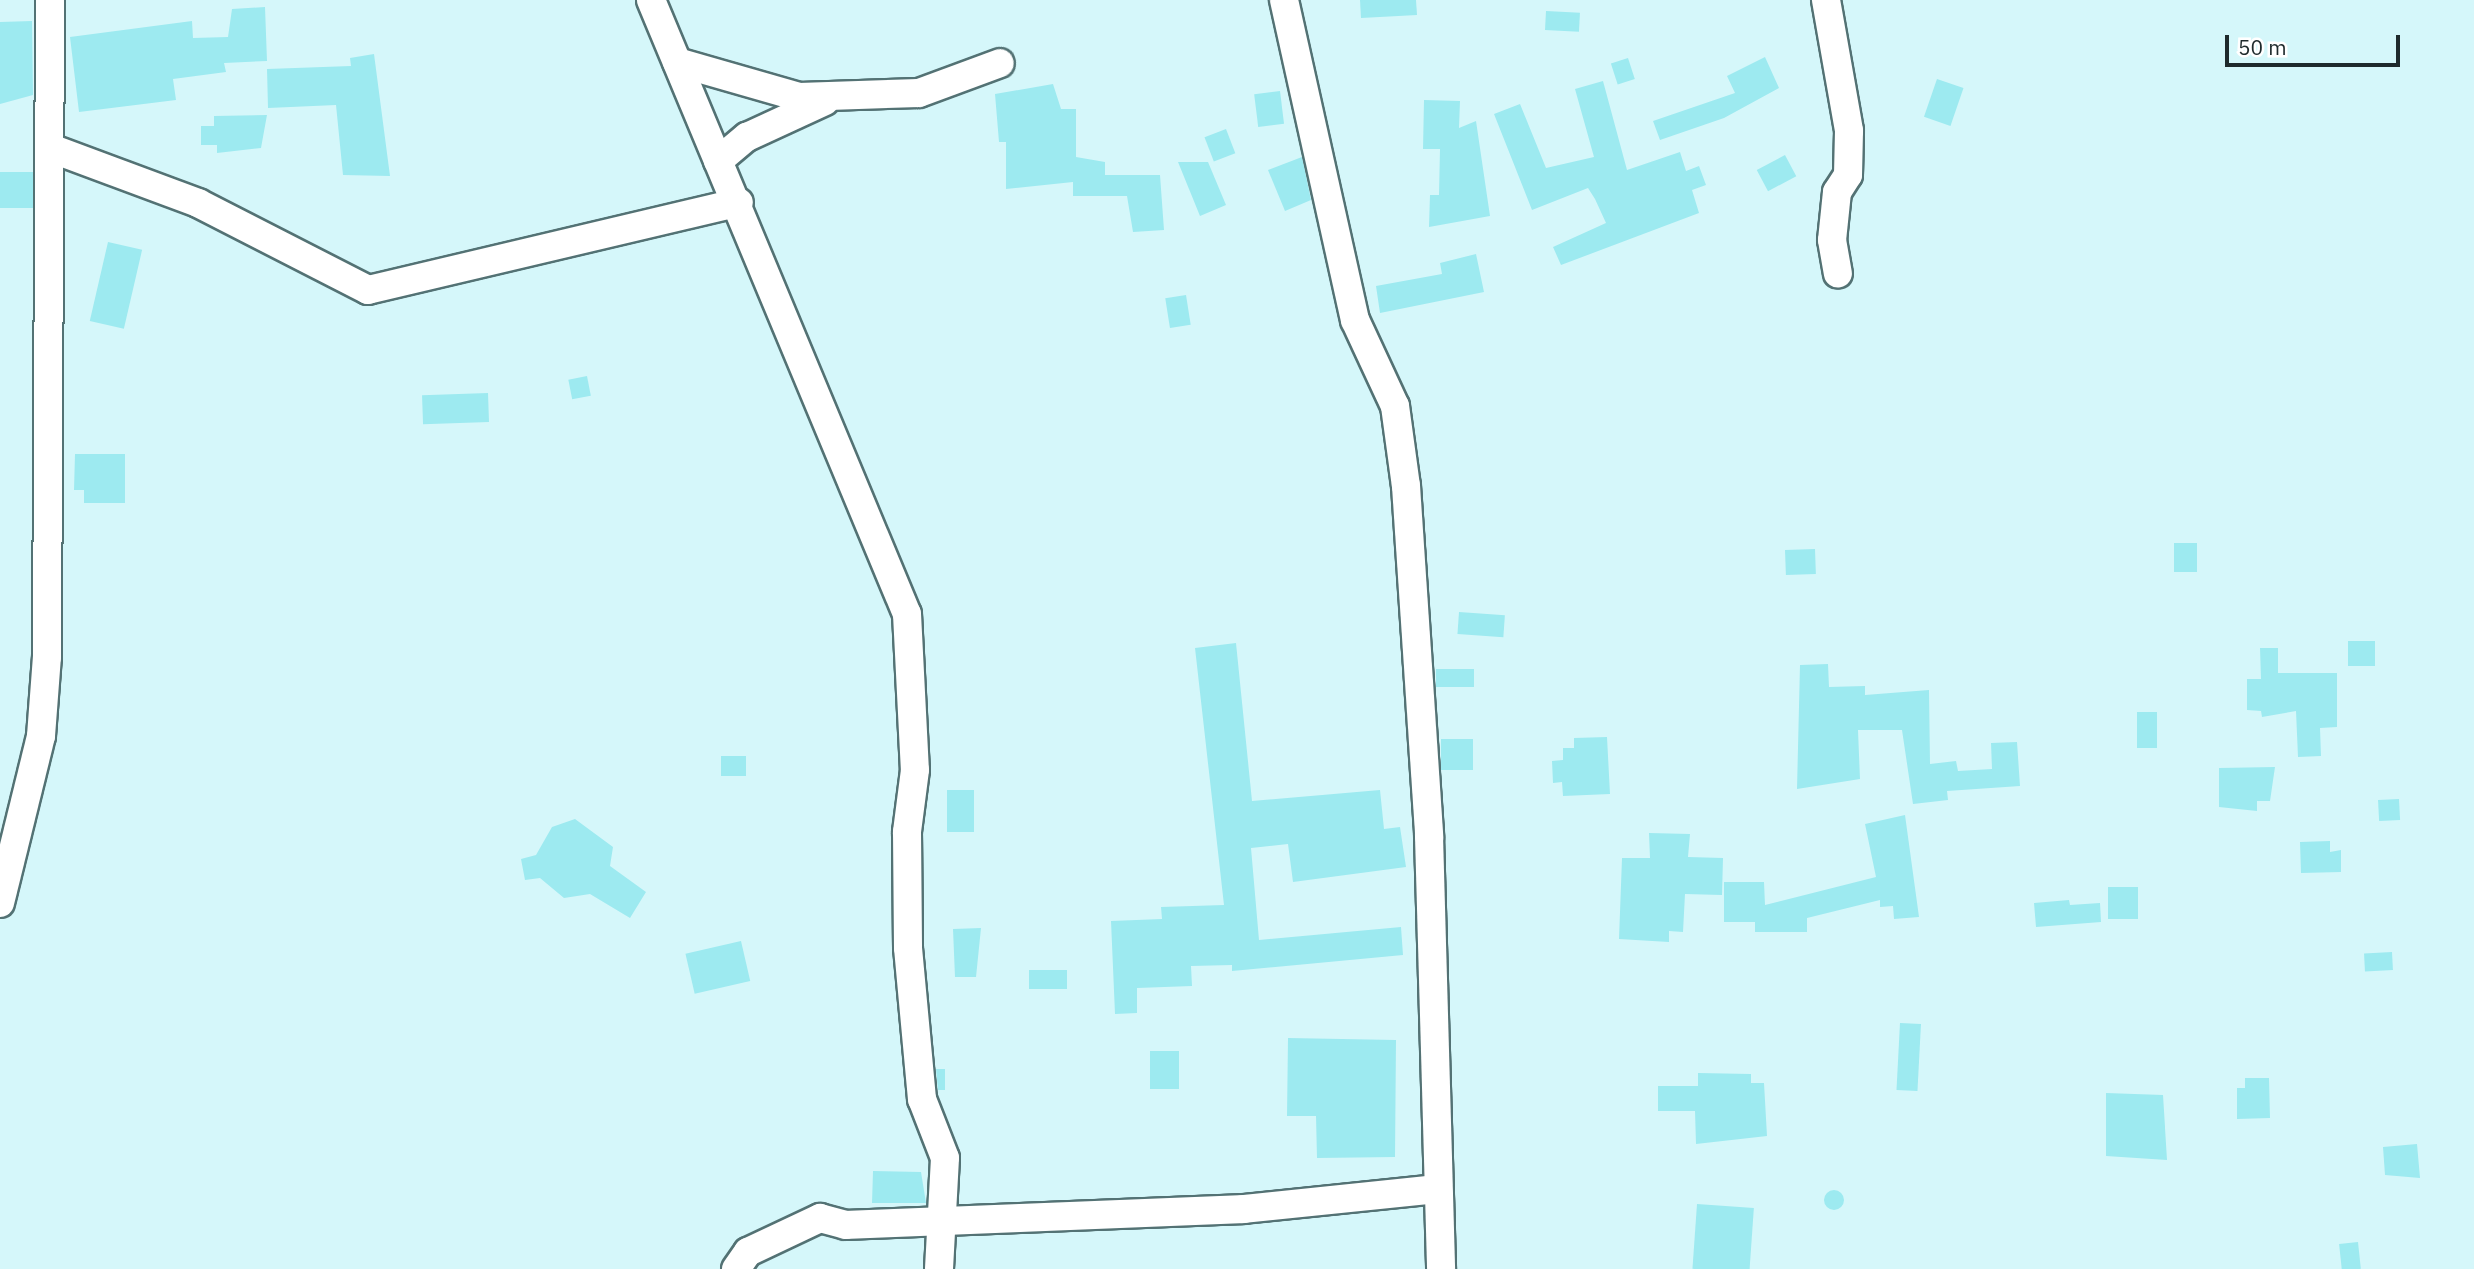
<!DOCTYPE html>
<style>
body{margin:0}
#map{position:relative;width:2474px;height:1269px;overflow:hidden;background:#d5f7fa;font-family:"IBM Plex Sans",sans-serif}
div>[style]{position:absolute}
.building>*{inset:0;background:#9deaf0;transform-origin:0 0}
.round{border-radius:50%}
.roads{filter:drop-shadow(2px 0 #537274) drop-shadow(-2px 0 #537274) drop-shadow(0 2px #537274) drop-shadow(0 -2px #537274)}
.minor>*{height:28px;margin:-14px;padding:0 14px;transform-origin:14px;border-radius:14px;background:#fff}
span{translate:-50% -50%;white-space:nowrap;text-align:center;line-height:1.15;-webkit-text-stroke:6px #fff;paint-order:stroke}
.scale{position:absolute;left:2225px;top:35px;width:175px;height:32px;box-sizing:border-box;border:4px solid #1e2a2c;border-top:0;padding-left:9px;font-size:21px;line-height:24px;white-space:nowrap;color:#1e2a2c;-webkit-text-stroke:5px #fff;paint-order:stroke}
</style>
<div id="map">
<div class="building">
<i style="clip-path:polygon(1360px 0,1416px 0,1417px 15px,1361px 18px)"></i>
<i style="clip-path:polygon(265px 7px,267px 61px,224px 63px,226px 72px,173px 79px,176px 100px,79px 112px,70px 37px,192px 21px,193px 38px,228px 37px,232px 9px)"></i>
<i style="left:1546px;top:11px;width:34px;height:19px;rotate:3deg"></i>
<i style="clip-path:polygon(32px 21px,33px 95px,0 104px,0 22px)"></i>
<i style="clip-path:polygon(374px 54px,390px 176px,343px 175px,336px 105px,268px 108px,267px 69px,351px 66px,350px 58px)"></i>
<i style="clip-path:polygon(1765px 57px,1779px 88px,1724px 118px,1660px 140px,1653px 121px,1735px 93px,1727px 76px)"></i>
<i style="left:1628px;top:58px;width:22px;height:18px;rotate:72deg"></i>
<i style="left:1937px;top:79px;width:28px;height:40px;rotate:19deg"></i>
<i style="clip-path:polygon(1603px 81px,1627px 170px,1680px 152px,1686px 171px,1699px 166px,1706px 185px,1692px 190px,1699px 213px,1561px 265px,1553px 247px,1606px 223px,1595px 199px,1588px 188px,1532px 210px,1494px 114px,1520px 104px,1546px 168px,1594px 157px,1575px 89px)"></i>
<i style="clip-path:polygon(1053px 84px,1061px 109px,1076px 109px,1076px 157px,1105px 162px,1105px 175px,1160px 175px,1164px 230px,1133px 232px,1127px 196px,1073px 196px,1073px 182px,1006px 189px,1006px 142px,999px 142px,995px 94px)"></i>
<i style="left:1280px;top:91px;width:33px;height:26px;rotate:83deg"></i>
<i style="clip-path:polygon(1424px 100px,1460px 101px,1459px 128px,1476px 121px,1490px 216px,1429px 227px,1430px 195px,1439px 195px,1440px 149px,1423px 149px)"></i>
<i style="clip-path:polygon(267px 115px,261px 148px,217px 153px,217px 145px,201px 145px,201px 126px,214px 126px,214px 116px)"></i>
<i style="left:1226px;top:129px;width:26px;height:23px;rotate:69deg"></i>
<i style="left:1785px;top:155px;width:24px;height:32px;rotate:62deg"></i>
<i style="clip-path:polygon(1302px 157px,1311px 200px,1285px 211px,1268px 170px)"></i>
<i style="clip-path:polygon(1178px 162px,1208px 162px,1226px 205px,1200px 216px)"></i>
<i style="left:0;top:172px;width:33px;height:36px"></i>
<i style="left:108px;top:242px;width:35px;height:81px;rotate:13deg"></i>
<i style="clip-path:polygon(1476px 254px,1484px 292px,1380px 313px,1376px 286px,1442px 274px,1440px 263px)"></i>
<i style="left:1186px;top:295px;width:30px;height:21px;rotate:81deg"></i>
<i style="left:587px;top:376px;width:20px;height:19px;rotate:79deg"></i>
<i style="left:488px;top:393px;width:29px;height:66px;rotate:88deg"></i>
<i style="clip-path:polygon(75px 454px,125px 454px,125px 503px,84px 503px,84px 490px,74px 490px)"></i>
<i style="left:2197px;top:543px;width:29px;height:23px;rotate:90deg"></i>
<i style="left:1815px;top:549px;width:25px;height:30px;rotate:88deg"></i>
<i style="left:1459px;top:612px;width:46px;height:22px;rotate:4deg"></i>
<i style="left:2375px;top:641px;width:25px;height:27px;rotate:90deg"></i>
<i style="clip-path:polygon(1236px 643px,1252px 801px,1380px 790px,1384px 829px,1400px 827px,1406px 867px,1293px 882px,1288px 844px,1251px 848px,1259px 940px,1401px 927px,1403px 955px,1232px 971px,1232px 965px,1191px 966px,1192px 986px,1137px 988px,1137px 1013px,1115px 1014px,1111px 921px,1162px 919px,1161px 907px,1224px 905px,1195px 648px)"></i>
<i style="clip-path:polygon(2260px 648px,2278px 648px,2278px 673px,2337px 673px,2337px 727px,2320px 728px,2321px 756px,2298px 757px,2296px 711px,2262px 717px,2261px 711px,2247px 710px,2247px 679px,2261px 679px)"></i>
<i style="clip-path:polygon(1828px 664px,1829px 687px,1865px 686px,1865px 695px,1929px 690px,1930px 764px,1956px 761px,1958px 771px,1992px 769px,1991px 743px,2017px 742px,2020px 786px,1947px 791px,1948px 800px,1913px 804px,1902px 730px,1858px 730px,1860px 779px,1797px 789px,1800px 665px)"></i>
<i style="left:1436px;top:669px;width:38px;height:18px"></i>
<i style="left:2137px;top:712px;width:20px;height:36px"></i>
<i style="clip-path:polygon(1607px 737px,1610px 794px,1563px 796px,1562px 782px,1553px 783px,1552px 761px,1563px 760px,1563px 748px,1574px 748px,1574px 738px)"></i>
<i style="left:1441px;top:739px;width:32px;height:31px"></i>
<i style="left:721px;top:756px;width:25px;height:20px"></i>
<i style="clip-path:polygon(2275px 767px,2270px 801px,2257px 801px,2257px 811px,2219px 807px,2219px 768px)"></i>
<i style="left:947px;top:790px;width:27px;height:42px"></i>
<i style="left:2399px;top:799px;width:21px;height:21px;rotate:87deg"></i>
<i style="clip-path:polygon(1905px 815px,1919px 917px,1894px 919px,1893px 906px,1880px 907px,1880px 900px,1807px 918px,1807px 932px,1755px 932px,1755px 922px,1724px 922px,1724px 882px,1764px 882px,1765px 905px,1876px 877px,1865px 824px)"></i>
<i style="clip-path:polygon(575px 819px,613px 847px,610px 866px,646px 892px,630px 918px,590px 894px,564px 898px,540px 878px,525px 880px,521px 859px,536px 855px,552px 827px)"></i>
<i style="clip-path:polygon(1649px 833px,1690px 834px,1688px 857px,1723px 858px,1722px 895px,1685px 894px,1683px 932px,1669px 931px,1669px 942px,1619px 939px,1622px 858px,1650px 858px)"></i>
<i style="clip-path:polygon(2330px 841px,2330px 852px,2341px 850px,2341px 872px,2301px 873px,2300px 842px)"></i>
<i style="left:2108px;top:887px;width:30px;height:32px"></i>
<i style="clip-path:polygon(2069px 900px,2070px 905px,2100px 903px,2101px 922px,2036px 927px,2034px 903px)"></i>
<i style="clip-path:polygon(981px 928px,976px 977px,955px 977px,953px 929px)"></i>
<i style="left:741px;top:941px;width:41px;height:57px;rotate:77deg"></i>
<i style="left:2392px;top:952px;width:18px;height:28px;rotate:87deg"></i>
<i style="left:1067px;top:970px;width:19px;height:38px;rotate:90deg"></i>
<i style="left:1900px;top:1023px;width:21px;height:67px;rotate:3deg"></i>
<i style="clip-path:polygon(1288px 1038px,1396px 1040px,1395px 1157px,1317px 1158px,1316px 1116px,1287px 1116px)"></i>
<i style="left:1150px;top:1051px;width:29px;height:38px"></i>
<i style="clip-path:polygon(936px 1069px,945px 1069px,945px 1090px,938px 1090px)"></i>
<i style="clip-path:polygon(1698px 1073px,1751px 1074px,1751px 1083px,1764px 1083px,1767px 1136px,1696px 1144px,1695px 1111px,1658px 1111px,1658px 1086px,1698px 1086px)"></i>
<i style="clip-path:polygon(2245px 1078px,2269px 1078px,2270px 1118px,2237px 1119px,2237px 1088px,2245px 1088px)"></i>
<i style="clip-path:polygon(2106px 1093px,2163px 1095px,2167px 1160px,2106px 1156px)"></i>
<i style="clip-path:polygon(2417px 1144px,2420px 1178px,2385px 1175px,2383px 1147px)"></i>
<i style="clip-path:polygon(873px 1171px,921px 1172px,926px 1203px,872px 1203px)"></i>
<i class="round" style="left:1824px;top:1190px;width:20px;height:20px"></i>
<i style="left:1697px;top:1204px;width:57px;height:65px;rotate:4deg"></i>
<i style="left:2358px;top:1242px;width:27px;height:19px;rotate:84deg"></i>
</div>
<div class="roads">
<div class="minor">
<i style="left:651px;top:0;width:665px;rotate:67.37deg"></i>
<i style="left:907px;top:614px;width:156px;rotate:87.1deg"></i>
<i style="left:915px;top:770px;width:63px;rotate:97.4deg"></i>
<i style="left:907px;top:832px;width:116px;rotate:89.5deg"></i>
<i style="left:908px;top:948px;width:152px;rotate:84.7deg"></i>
<i style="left:922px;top:1099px;width:63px;rotate:68.7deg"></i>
<i style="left:945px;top:1158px;width:111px;rotate:93.1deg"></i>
<i style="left:1284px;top:0;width:328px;rotate:77.5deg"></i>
<i style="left:1355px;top:320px;width:95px;rotate:65.1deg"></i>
<i style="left:1395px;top:406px;width:81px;rotate:82.2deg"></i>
<i style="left:1406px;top:486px;width:351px;rotate:86.2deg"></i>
<i style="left:1429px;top:836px;width:433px;rotate:88.4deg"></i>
<i style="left:1826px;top:0;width:133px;rotate:80deg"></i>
<i style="left:1849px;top:131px;width:44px;rotate:91.3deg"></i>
<i style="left:1848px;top:175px;width:20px;rotate:123deg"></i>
<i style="left:1837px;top:192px;width:48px;rotate:95.9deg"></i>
<i style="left:1832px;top:240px;width:34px;rotate:80deg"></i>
<i style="left:677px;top:62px;width:127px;rotate:16deg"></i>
<i style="left:799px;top:97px;width:120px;rotate:-1.9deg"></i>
<i style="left:919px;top:93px;width:86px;rotate:-20.3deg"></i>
<i style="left:53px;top:149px;width:155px;rotate:20.4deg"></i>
<i style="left:198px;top:203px;width:191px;rotate:27.1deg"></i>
<i style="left:368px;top:290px;width:381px;rotate:-13.3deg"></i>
<i style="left:718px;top:161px;width:38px;rotate:-40deg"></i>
<i style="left:747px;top:137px;width:86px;rotate:-24.8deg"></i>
<i style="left:0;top:903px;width:172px;rotate:-76.2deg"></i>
<i style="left:41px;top:736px;width:79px;rotate:-85.7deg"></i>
<i style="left:47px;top:657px;width:657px;rotate:-89.74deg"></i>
<i style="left:736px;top:1269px;width:21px;rotate:-55deg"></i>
<i style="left:748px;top:1252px;width:80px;rotate:-25.3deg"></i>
<i style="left:820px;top:1218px;width:27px;rotate:15deg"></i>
<i style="left:846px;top:1225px;width:398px;rotate:-2.3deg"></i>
<i style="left:1244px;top:1209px;width:195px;rotate:-5.9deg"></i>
</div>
</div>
<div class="scale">50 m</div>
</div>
